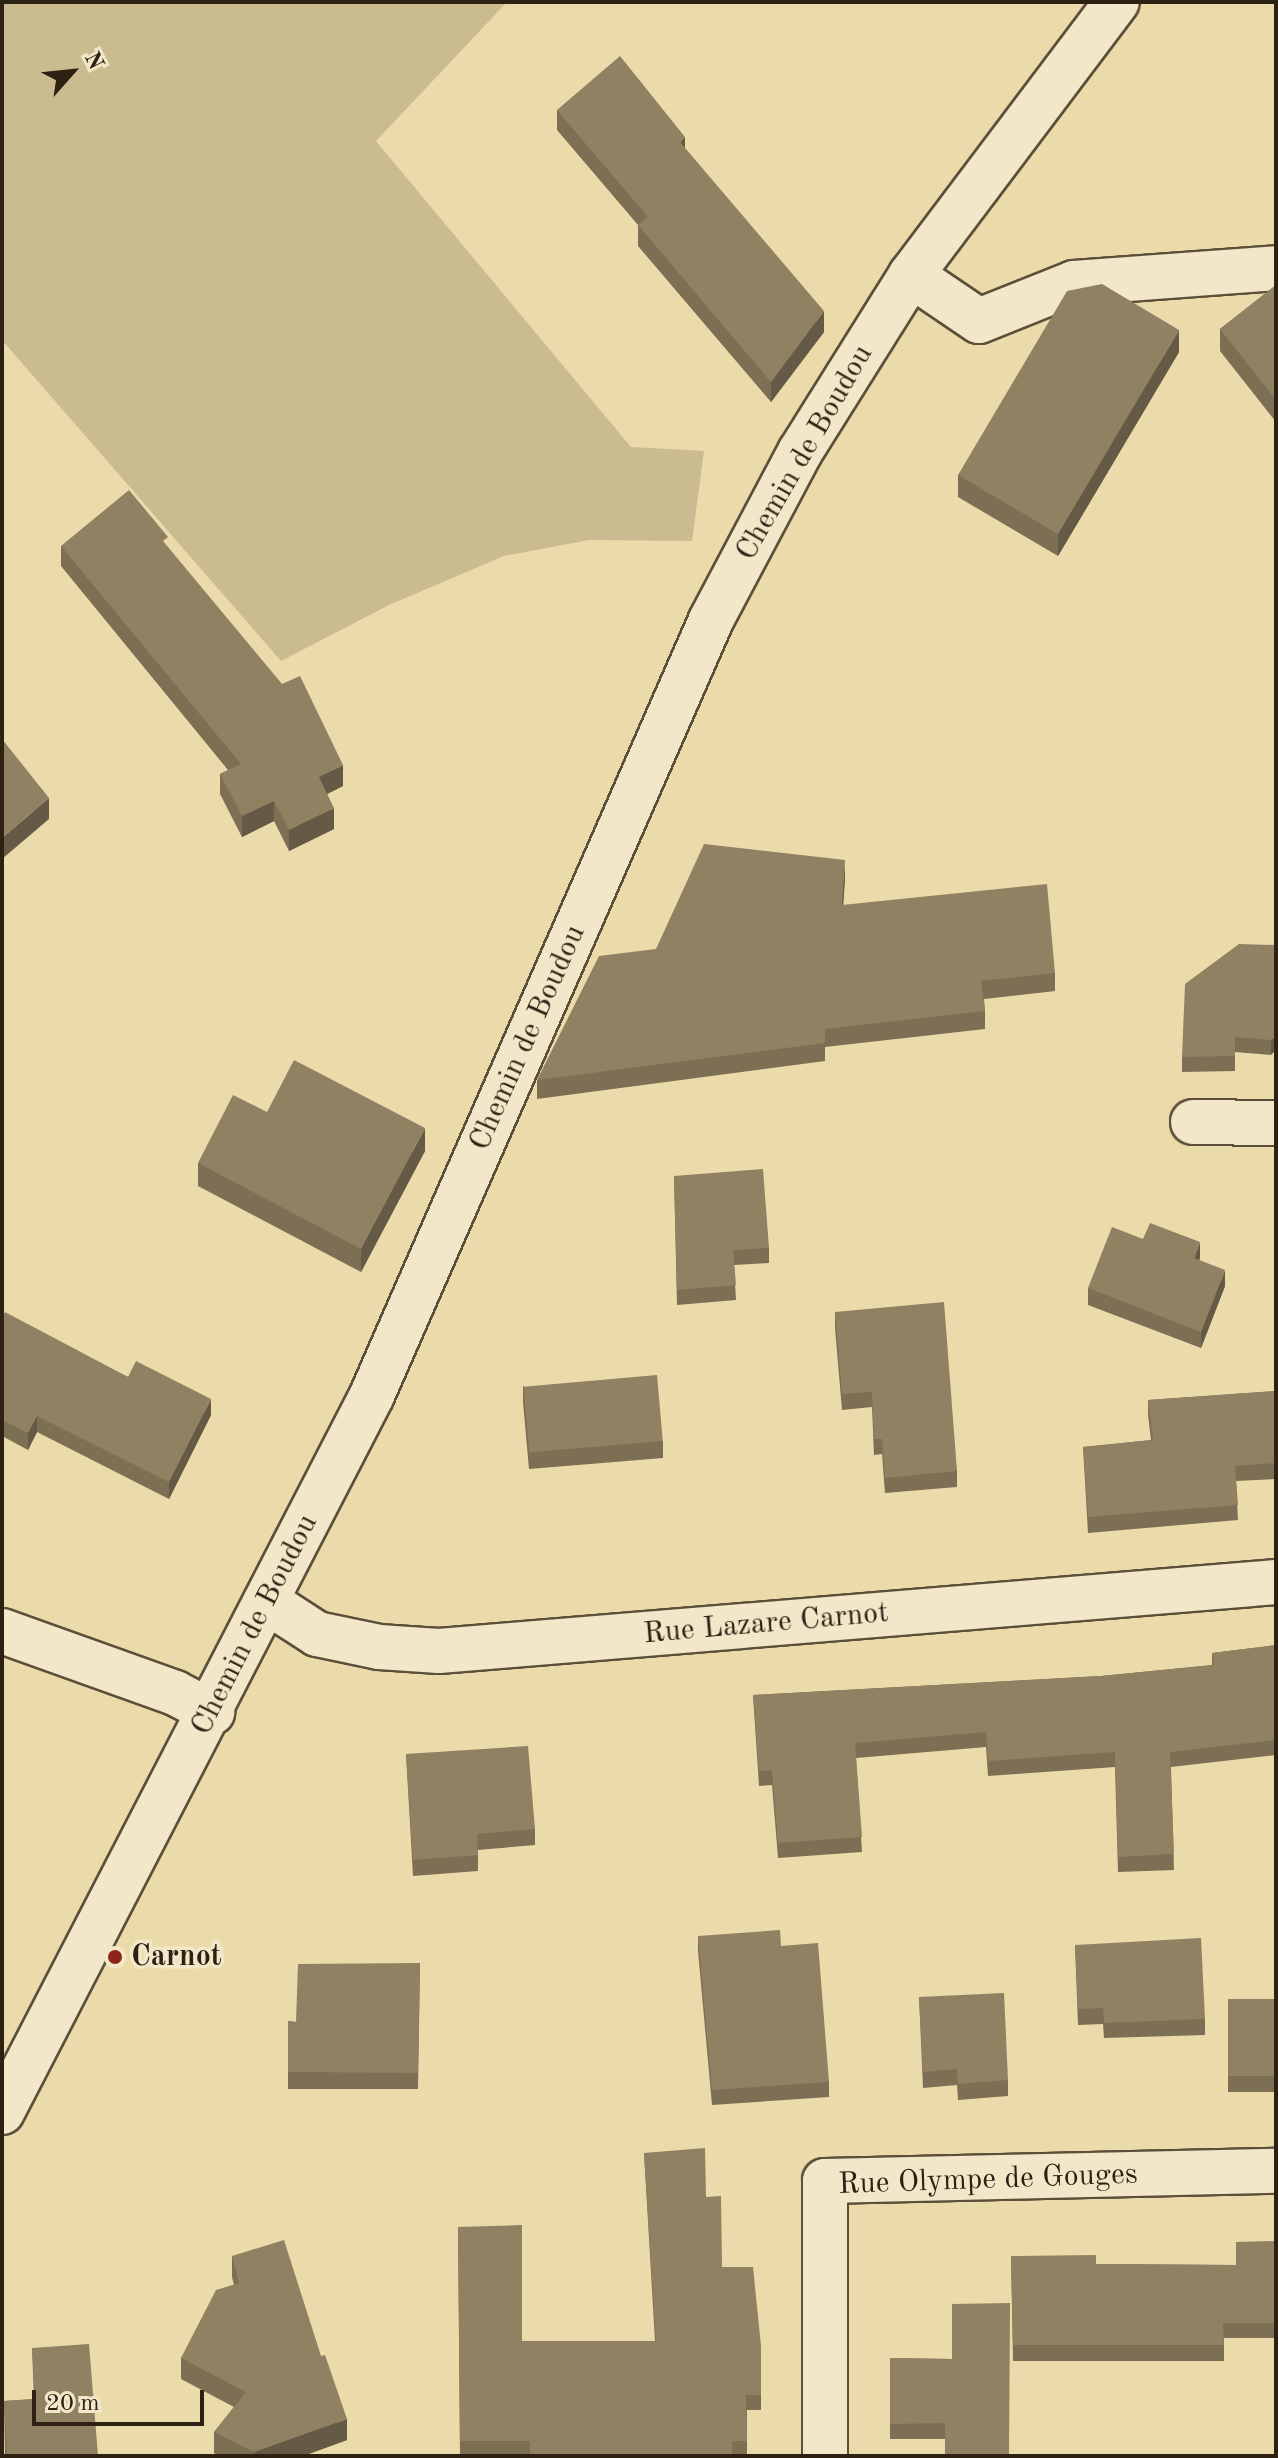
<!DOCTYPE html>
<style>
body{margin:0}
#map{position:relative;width:1278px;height:2458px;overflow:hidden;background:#ebdaaa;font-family:"Old Standard TT",serif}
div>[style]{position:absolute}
.green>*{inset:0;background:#cbbb90}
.roads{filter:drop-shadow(2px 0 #5c4f39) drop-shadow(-2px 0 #5c4f39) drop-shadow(0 2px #5c4f39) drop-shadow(0 -2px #5c4f39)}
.minor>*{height:44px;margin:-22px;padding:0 22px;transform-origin:22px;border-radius:22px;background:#f2e7c8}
.wall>*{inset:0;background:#7c6f54;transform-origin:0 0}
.shaded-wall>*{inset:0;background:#655a45}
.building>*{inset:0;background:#908162;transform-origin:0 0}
.dots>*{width:22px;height:22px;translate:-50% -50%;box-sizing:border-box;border:4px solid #f2e7c8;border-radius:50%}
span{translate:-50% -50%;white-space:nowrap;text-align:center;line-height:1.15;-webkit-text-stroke:7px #f2e7c8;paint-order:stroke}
.street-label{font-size:30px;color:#2d2113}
.poi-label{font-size:30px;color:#2d2113;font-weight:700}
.left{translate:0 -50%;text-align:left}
.frame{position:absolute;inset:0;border:4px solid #2d2113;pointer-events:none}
.north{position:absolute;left:32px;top:32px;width:80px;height:80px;-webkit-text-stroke:6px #f2e7c8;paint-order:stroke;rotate:63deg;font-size:22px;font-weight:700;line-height:32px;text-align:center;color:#2d2113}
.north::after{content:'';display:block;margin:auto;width:28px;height:36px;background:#2d2113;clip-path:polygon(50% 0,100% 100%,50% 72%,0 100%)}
.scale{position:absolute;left:32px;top:2390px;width:172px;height:36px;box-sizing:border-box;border:4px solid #2d2113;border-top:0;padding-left:10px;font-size:24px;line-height:28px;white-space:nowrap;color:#2d2113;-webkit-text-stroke:6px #f2e7c8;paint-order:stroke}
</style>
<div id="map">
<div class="green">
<i style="clip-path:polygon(2px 2px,507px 2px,376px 141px,631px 447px,704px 451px,692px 541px,589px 540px,504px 556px,389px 605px,281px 661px,2px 340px)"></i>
</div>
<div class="roads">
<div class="minor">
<i style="left:911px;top:275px;width:82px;rotate:34.1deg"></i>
<i style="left:979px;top:321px;width:102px;rotate:-21.8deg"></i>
<i style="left:1074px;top:283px;width:203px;rotate:-4.2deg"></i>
<i style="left:1193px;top:1122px;width:83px;rotate:0.7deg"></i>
<i style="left:266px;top:1601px;width:61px;rotate:32.9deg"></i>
<i style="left:317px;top:1634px;width:63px;rotate:11.8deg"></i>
<i style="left:379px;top:1647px;width:60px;rotate:3.8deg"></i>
<i style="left:439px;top:1651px;width:840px;rotate:-4.71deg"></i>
<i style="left:2px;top:1631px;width:184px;rotate:19.7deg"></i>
<i style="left:175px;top:1693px;width:42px;rotate:27.2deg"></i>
<i style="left:2px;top:2112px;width:807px;rotate:-62.7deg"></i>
<i style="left:372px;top:1395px;width:846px;rotate:-66.37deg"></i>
<i style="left:711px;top:620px;width:190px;rotate:-62.1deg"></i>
<i style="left:800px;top:452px;width:209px;rotate:-57.9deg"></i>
<i style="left:911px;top:275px;width:342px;rotate:-53deg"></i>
<i style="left:825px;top:2456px;width:275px;rotate:-90deg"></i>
<i style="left:825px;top:2181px;width:451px;rotate:-1.3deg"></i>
</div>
</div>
<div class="wall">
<i style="clip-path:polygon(557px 110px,685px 149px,824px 332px,771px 402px,638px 246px,638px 225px,557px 130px)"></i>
<i style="clip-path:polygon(1276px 285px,1276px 422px,1220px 351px,1220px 329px)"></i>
<i style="clip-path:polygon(1179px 352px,1058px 556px,958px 497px,958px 475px)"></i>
<i style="clip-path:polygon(61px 546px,168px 548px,343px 786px,327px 794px,334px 829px,289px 851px,274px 821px,242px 837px,220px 794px,220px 774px,228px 770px,61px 566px)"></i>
<i style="clip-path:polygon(845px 878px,843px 905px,1055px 973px,1055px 991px,984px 999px,985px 1011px,985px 1029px,825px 1047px,825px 1061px,537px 1099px,537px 1080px)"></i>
<i style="clip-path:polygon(1276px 945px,1271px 1055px,1235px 1052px,1235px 1071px,1182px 1072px,1182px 1057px)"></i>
<i style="clip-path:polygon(425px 1151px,361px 1272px,198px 1186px,198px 1163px)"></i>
<i style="clip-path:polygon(674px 1176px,769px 1248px,769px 1263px,734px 1265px,736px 1300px,677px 1305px)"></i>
<i style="clip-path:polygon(1200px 1258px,1199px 1260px,1225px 1286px,1201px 1348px,1088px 1305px,1088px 1288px)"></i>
<i style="clip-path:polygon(835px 1312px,957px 1471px,957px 1487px,885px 1493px,882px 1454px,874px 1455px,872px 1407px,842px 1410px,835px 1328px)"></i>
<i style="clip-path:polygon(2px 1319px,211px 1415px,169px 1499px,37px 1432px,28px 1450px,2px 1436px)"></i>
<i style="clip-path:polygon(523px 1386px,663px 1441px,663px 1458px,529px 1469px,523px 1402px)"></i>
<i style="clip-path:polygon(1276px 1391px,1276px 1479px,1236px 1481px,1238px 1520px,1088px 1533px,1083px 1447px,1151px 1440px,1148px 1415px,1148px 1400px)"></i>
<i style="clip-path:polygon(1276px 1645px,1276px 1755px,1171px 1767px,1174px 1870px,1118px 1872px,1115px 1767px,988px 1776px,986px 1747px,856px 1758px,862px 1852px,778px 1858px,772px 1785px,759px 1786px,753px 1695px,1101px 1676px,1212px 1665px,1212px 1653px)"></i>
<i style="clip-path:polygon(406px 1754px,535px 1829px,535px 1845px,478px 1850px,478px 1871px,413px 1876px)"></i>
<i style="clip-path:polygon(698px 1936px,781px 1946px,829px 2082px,829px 2097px,712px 2105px,698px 1951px)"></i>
<i style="clip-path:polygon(1075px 1945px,1205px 2019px,1205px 2035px,1104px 2038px,1103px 2024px,1078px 2025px)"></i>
<i style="clip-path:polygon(420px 1963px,418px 2089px,288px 2089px,288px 2021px,296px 2022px)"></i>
<i style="clip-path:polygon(919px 1997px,1008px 2080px,1008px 2096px,958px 2100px,957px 2085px,923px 2088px)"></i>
<i style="left:1276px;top:1999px;width:93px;height:48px;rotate:90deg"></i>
<i style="clip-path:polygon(644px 2153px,706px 2197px,722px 2267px,761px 2346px,761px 2410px,747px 2410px,747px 2456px,460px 2456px,458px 2227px,522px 2341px,655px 2341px)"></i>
<i style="clip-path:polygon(1276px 2241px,1276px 2338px,1224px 2338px,1224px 2361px,1013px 2361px,1011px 2256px,1096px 2264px,1236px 2265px)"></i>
<i style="clip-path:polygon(232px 2256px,347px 2440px,303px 2456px,219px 2456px,214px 2453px,214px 2432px,234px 2407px,181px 2379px,181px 2358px,234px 2285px,232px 2277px)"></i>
<i style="clip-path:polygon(1010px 2303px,945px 2439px,890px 2439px,890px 2358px,952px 2359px)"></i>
<i style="clip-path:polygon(32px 2348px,98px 2456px,5px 2456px,4px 2401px,34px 2399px)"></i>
</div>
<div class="shaded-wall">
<i style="clip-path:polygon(685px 137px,685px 157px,680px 142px)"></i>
<i style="clip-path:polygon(824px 311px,824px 332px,771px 402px,771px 382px)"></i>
<i style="clip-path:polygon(1179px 330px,1179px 352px,1058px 556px,1058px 534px)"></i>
<i style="clip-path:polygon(343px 765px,343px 786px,319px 798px,319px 777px)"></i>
<i style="clip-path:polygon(49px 798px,49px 819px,2px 859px,2px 838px)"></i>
<i style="clip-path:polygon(274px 801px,274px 821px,242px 837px,242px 816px)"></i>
<i style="clip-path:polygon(334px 808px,334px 829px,289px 851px,289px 830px)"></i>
<i style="clip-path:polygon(845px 860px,845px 878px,842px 923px,842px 905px)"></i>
<i style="clip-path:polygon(1276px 1035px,1276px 1050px,1271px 1055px,1271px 1040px)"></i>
<i style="clip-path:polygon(425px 1128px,425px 1151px,361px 1272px,361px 1249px)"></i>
<i style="clip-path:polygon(1200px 1242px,1200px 1258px,1194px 1274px,1194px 1258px)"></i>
<i style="clip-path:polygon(1225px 1270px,1225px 1286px,1201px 1348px,1201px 1332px)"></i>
<i style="clip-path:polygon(211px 1399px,211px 1415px,169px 1499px,169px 1482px)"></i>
<i style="clip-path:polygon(37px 1416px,37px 1432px,28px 1450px,28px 1433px)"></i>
<i style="clip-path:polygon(347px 2419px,347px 2440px,303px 2456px,254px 2456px,254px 2452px)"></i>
</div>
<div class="building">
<i style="clip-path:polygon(620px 56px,685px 137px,680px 142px,824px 311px,771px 382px,638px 225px,648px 217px,557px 110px)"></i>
<i style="clip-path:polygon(1102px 284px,1179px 330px,1058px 534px,958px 475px,1067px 291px)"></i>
<i style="clip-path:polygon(1276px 285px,1276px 400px,1220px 329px)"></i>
<i style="clip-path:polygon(129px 490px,168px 537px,163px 541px,282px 684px,300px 676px,343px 765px,319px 777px,334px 808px,289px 830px,274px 801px,242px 816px,220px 774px,241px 764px,61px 546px)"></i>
<i style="clip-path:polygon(2px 739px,49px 798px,2px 838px)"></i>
<i style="clip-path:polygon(704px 844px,845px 860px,842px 905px,1047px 884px,1055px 973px,981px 981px,985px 1011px,825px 1029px,825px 1043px,537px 1080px,599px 956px,656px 949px)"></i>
<i style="clip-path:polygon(1239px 944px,1276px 945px,1276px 1035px,1271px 1040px,1235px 1037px,1235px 1056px,1182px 1057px,1185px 984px)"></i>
<i style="clip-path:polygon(294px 1060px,425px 1128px,361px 1249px,198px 1163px,233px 1095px,267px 1112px)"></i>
<i style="clip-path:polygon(763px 1169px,769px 1248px,733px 1250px,736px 1285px,677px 1290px,674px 1176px)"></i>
<i style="clip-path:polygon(1150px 1223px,1200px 1242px,1194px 1258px,1225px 1270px,1201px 1332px,1088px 1288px,1112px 1227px,1143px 1239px)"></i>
<i style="clip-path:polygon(944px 1302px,957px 1471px,885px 1478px,882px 1439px,874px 1439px,872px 1392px,842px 1394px,835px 1312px)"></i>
<i style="clip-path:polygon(5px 1312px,128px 1377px,136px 1361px,211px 1399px,169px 1482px,37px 1416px,28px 1433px,2px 1420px,2px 1319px)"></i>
<i style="left:657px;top:1375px;width:66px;height:134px;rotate:85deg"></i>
<i style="clip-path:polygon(1276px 1391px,1276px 1463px,1235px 1466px,1238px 1505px,1088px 1517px,1083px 1447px,1153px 1440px,1148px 1400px)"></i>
<i style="clip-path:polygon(1276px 1645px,1276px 1740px,1170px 1752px,1174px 1854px,1118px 1857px,1115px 1752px,988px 1761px,986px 1732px,855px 1743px,862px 1837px,778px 1843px,772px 1770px,759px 1771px,753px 1695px,1101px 1676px,1214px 1665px,1212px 1653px)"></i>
<i style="clip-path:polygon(528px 1746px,535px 1829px,477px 1834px,478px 1855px,413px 1860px,406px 1754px)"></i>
<i style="clip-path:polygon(780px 1930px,781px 1946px,818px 1943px,829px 2082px,712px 2090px,698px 1936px)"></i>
<i style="clip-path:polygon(1201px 1938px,1205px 2019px,1104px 2023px,1103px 2008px,1078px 2009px,1075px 1945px)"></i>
<i style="clip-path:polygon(420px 1963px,418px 2073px,288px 2072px,288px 2021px,296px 2022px,298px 1964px)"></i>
<i style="clip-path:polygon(1004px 1993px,1008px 2080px,958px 2084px,957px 2069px,923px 2072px,919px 1997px)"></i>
<i style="left:1276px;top:1999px;width:77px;height:48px;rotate:90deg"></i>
<i style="clip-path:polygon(705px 2148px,706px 2197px,721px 2196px,722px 2267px,753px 2267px,761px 2346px,761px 2395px,746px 2395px,747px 2441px,732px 2441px,732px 2456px,530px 2456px,530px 2441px,460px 2441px,458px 2227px,522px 2225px,522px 2341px,656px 2341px,644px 2153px)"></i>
<i style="clip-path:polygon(284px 2240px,321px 2356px,325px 2355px,347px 2419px,254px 2452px,214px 2432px,246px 2392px,181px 2358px,216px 2290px,239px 2283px,232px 2256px)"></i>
<i style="clip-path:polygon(1276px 2241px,1276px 2323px,1223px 2323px,1224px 2345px,1013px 2345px,1011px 2256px,1096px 2255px,1096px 2264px,1236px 2265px,1236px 2242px)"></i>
<i style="clip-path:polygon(1010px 2303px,1009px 2456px,945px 2456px,945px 2423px,890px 2424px,890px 2358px,952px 2359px,952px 2304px)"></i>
<i style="clip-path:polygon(89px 2344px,98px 2456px,7px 2456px,4px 2401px,35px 2399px,32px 2348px)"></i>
</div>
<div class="dots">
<i style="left:115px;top:1957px;background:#8f2418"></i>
</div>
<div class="street-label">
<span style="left:805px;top:453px;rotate:-60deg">Chemin de Boudou</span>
<span style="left:528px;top:1038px;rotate:-66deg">Chemin de Boudou</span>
<span style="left:766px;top:1624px;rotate:-5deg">Rue Lazare Carnot</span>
<span style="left:255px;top:1625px;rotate:-63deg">Chemin de Boudou</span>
<span style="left:988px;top:2180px;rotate:-2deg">Rue Olympe de Gouges</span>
</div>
<div class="poi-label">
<span class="left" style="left:131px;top:1957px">Carnot</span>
</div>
<div class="frame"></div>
<div class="north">N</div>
<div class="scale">20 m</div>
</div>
